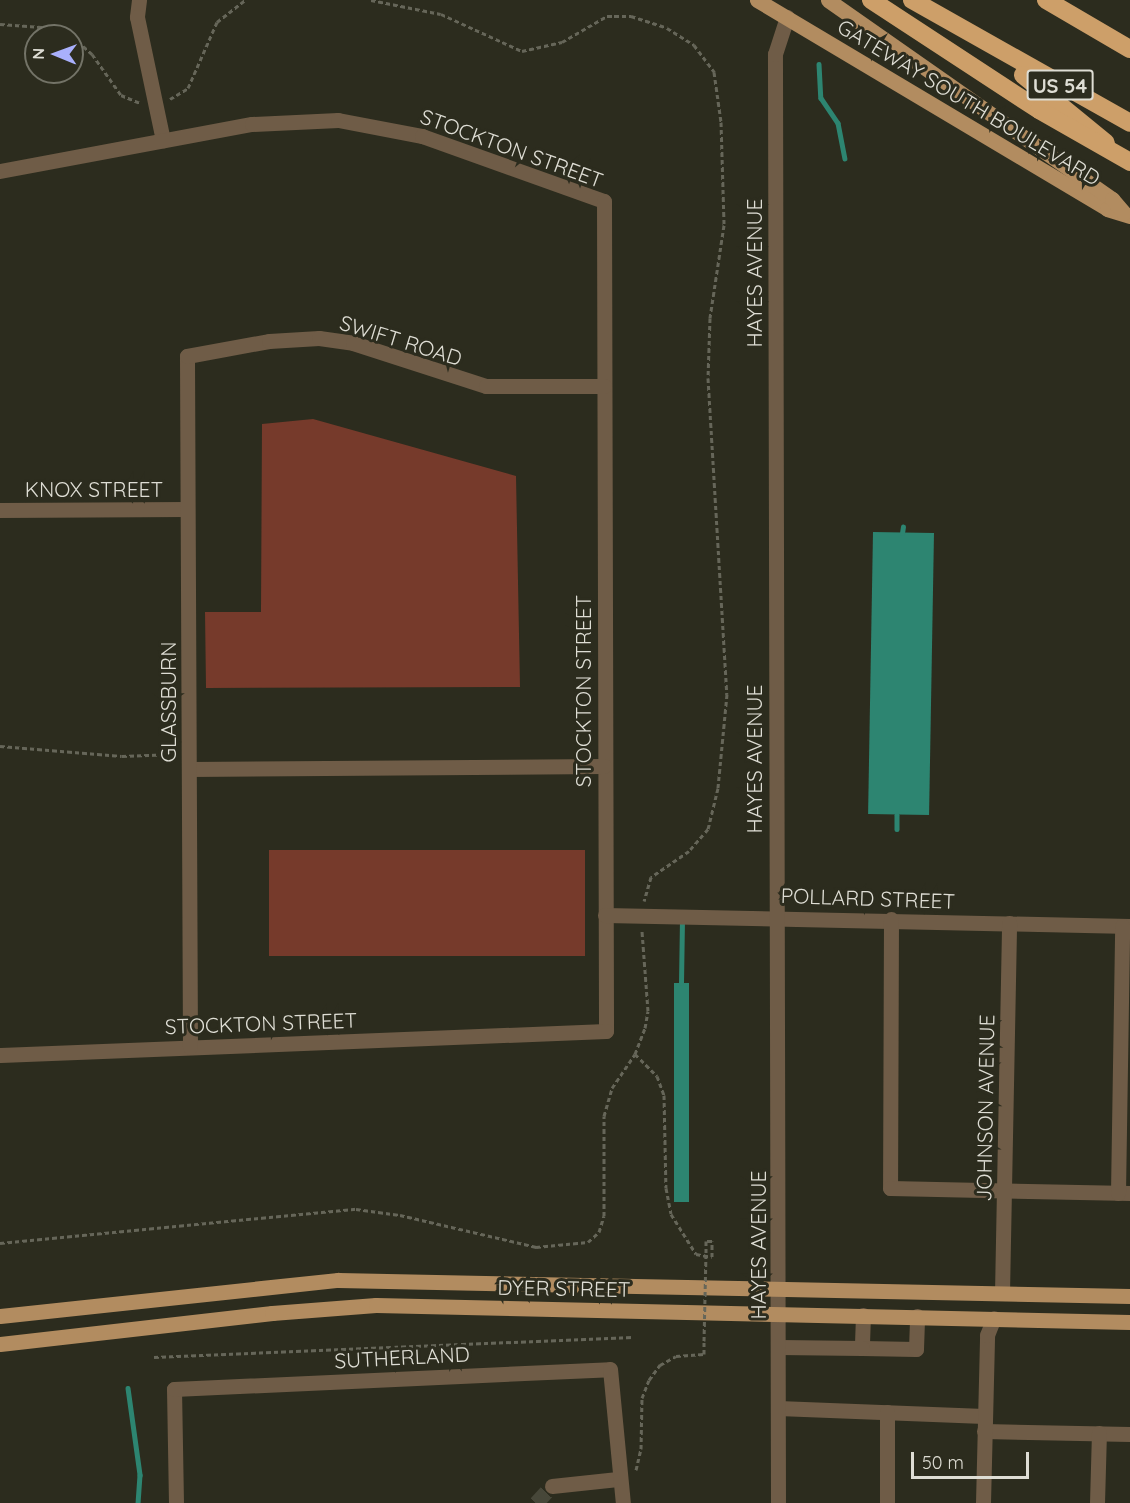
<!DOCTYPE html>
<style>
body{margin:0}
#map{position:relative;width:1130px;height:1503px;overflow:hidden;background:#2c2c1e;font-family:Quicksand,sans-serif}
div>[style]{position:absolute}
.green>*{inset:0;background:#763a2b;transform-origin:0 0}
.water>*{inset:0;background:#2d8571;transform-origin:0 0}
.stream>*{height:4.5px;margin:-2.25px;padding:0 2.25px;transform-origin:2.25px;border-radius:2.25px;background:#2d8571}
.minor-tunnel>*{height:15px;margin-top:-7.5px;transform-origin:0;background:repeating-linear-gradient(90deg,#474739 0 15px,transparent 0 23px)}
.path>*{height:3px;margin-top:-1.5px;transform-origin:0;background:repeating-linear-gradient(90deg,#666659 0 4.5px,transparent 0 7.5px)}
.minor>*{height:15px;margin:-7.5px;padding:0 7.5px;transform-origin:7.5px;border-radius:7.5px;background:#6f5c47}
.major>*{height:15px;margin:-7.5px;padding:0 7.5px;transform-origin:7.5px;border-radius:7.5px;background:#b28c60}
.highway>*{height:18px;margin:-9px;padding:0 9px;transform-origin:9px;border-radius:9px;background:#cd9f69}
.path-bridge>*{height:3px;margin-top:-1.5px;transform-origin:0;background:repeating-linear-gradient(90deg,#666659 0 4.5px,transparent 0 7.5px)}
.highway-bridge>*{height:18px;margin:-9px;padding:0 9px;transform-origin:9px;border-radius:9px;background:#cd9f69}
span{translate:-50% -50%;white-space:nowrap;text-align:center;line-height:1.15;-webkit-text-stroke:6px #2c2c1e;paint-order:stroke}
.shield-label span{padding:2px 4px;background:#2c2c1e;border:2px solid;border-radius:4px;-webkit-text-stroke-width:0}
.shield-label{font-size:20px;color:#deddd4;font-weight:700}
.street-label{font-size:21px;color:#deddd4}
.north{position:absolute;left:24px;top:24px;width:60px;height:60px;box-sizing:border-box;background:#2c2c1e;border:2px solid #737367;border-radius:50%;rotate:271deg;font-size:16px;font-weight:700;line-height:24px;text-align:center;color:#deddd4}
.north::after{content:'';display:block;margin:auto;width:21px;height:27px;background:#a9b0fc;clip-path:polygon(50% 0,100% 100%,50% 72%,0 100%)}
.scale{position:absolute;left:911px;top:1452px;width:118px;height:27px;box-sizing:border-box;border:3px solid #deddd4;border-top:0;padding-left:8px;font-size:18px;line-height:21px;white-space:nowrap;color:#deddd4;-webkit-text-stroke:4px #2c2c1e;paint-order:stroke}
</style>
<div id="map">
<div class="green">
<i style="clip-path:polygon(313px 419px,516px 476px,520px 687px,206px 688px,205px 612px,261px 612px,262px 424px)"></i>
<i style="left:585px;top:850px;width:106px;height:316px;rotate:90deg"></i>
</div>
<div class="water">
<i style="left:873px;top:532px;width:61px;height:282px;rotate:1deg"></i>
<i style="left:674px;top:983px;width:15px;height:219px"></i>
</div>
<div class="stream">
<i style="left:819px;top:64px;width:34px;rotate:87deg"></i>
<i style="left:821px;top:98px;width:30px;rotate:56deg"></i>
<i style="left:838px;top:123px;width:36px;rotate:79deg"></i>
<i style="left:902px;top:533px;width:6px;rotate:-81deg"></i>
<i style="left:897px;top:815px;width:14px;rotate:90deg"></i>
<i style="left:681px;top:983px;width:65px;rotate:-89.1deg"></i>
<i style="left:128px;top:1388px;width:88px;rotate:82.1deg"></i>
<i style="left:140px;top:1475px;width:28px;rotate:94deg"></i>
</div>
<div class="minor-tunnel">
<i style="left:536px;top:1503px;width:23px;rotate:-47deg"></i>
</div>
<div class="path">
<i style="left:371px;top:0;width:71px;rotate:11.3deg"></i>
<i style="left:441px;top:14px;width:89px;rotate:24.6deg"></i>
<i style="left:522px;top:51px;width:41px;rotate:-12.7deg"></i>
<i style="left:562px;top:42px;width:52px;rotate:-30deg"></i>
<i style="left:607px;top:16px;width:24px"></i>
<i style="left:631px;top:16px;width:38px;rotate:18deg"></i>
<i style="left:667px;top:28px;width:32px;rotate:32deg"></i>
<i style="left:694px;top:45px;width:34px;rotate:53deg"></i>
<i style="left:714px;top:72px;width:50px;rotate:82deg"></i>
<i style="left:721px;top:122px;width:103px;rotate:88.3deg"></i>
<i style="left:724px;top:225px;width:94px;rotate:98.6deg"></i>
<i style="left:710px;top:318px;width:60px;rotate:91.9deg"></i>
<i style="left:708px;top:378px;width:317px;rotate:86.6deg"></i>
<i style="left:727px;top:694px;width:94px;rotate:95.5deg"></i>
<i style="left:718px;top:788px;width:42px;rotate:103.7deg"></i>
<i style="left:708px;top:829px;width:29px;rotate:131deg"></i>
<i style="left:689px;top:851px;width:46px;rotate:145.6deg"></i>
<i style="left:651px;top:877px;width:25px;rotate:106deg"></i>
<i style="left:0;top:24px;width:55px;rotate:4.2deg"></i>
<i style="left:55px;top:28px;width:19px;rotate:25deg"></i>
<i style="left:72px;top:36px;width:27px;rotate:42deg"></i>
<i style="left:92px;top:54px;width:50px;rotate:54.7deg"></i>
<i style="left:121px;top:95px;width:21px;rotate:23deg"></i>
<i style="left:170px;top:99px;width:21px;rotate:-31deg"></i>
<i style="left:188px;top:88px;width:72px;rotate:-66.3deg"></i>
<i style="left:217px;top:22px;width:36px;rotate:-38deg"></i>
<i style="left:0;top:746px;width:122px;rotate:4.7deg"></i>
<i style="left:122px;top:756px;width:53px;rotate:-2.2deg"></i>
<i style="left:635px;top:1054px;width:31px;rotate:45deg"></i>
<i style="left:657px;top:1076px;width:20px;rotate:70deg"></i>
<i style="left:664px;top:1095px;width:93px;rotate:88.8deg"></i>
<i style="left:666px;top:1188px;width:26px;rotate:79deg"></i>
<i style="left:671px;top:1214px;width:47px;rotate:58deg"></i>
<i style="left:696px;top:1254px;width:16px;rotate:11deg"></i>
<i style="left:712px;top:1257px;width:16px;rotate:-90deg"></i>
<i style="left:712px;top:1241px;width:6px;rotate:180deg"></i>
<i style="left:706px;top:1241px;width:12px;rotate:90deg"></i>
<i style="left:0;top:1243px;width:358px;rotate:-5.5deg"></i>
<i style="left:356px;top:1209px;width:44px;rotate:7.8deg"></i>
<i style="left:400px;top:1215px;width:140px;rotate:13.2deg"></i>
<i style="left:536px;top:1247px;width:52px;rotate:-5.5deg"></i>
<i style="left:588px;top:1242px;width:15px;rotate:-42deg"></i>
<i style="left:599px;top:1232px;width:17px;rotate:-73deg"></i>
<i style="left:604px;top:1216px;width:100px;rotate:-90deg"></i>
<i style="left:604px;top:1116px;width:29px;rotate:-74deg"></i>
<i style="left:612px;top:1088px;width:41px;rotate:-55.9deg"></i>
<i style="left:635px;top:1054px;width:28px;rotate:-69deg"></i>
<i style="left:645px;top:1028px;width:17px;rotate:-80deg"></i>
<i style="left:648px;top:1011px;width:80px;rotate:-94.3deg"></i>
<i style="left:154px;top:1357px;width:479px;rotate:-2.4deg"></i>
<i style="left:636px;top:1470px;width:22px;rotate:-77deg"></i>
<i style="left:641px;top:1449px;width:51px;rotate:-88.9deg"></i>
<i style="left:642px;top:1398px;width:19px;rotate:-69deg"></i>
<i style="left:649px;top:1380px;width:19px;rotate:-54deg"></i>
<i style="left:660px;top:1365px;width:18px;rotate:-29deg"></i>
<i style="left:676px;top:1356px;width:28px;rotate:-4deg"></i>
<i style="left:704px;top:1354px;width:13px;rotate:-90deg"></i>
</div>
<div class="minor">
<i style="left:139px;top:0;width:17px;rotate:97deg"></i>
<i style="left:137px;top:17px;width:126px;rotate:78.1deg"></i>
<i style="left:0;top:171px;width:256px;rotate:-10.6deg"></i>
<i style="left:252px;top:124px;width:86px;rotate:-2.7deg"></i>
<i style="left:338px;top:120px;width:86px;rotate:10.8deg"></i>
<i style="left:422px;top:136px;width:193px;rotate:19.7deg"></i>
<i style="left:604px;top:201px;width:830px;rotate:89.86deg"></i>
<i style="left:606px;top:1031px;width:606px;rotate:177.73deg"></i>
<i style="left:0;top:510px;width:187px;rotate:-0.3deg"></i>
<i style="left:189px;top:769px;width:415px;rotate:-0.4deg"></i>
<i style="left:605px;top:915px;width:525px;rotate:1.2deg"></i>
<i style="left:891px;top:919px;width:269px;rotate:90.2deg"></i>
<i style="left:890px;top:1188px;width:240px;rotate:1.2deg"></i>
<i style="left:190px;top:1047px;width:691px;rotate:-90.25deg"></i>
<i style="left:187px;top:356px;width:83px;rotate:-10.4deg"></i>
<i style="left:269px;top:341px;width:50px;rotate:-3.4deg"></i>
<i style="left:319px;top:338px;width:34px;rotate:8deg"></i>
<i style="left:353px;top:343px;width:140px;rotate:17.9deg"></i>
<i style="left:486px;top:386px;width:118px"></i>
<i style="left:1118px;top:1193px;width:267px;rotate:-89.1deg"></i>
<i style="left:1002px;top:1293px;width:370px;rotate:-88.9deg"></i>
<i style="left:863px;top:1315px;width:33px;rotate:92deg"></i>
<i style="left:862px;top:1348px;width:54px;rotate:1.1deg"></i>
<i style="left:916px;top:1349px;width:33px;rotate:-88deg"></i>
<i style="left:779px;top:1347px;width:83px;rotate:0.7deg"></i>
<i style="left:778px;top:1408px;width:206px;rotate:2.2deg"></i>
<i style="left:887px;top:1412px;width:91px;rotate:90deg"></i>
<i style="left:984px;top:1431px;width:146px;rotate:1.2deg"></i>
<i style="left:552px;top:1486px;width:66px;rotate:-6.1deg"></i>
<i style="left:176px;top:1503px;width:114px;rotate:-91deg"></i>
<i style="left:174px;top:1389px;width:436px;rotate:-2.6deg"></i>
<i style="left:610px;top:1369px;width:135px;rotate:84.5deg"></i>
<i style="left:778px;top:1503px;width:1449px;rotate:-90.12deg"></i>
<i style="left:775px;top:54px;width:39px;rotate:-72deg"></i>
<i style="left:983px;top:1503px;width:168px;rotate:-88.6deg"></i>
<i style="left:987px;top:1335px;width:18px;rotate:-68deg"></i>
<i style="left:1097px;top:1503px;width:70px;rotate:-88.4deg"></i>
</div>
<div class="major">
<i style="left:757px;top:0;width:408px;rotate:30.8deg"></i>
<i style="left:1107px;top:209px;width:24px;rotate:17deg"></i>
<i style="left:828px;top:0;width:347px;rotate:35deg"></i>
<i style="left:1112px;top:199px;width:18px;rotate:49deg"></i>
<i style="left:0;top:1316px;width:340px;rotate:-6.1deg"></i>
<i style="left:338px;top:1280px;width:792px;rotate:1.16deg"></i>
<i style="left:0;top:1344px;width:274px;rotate:-6.5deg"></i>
<i style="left:272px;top:1313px;width:104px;rotate:-4.4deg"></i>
<i style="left:376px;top:1305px;width:754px;rotate:1.29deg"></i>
</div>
<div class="highway">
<i style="left:912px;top:0;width:250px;rotate:29.4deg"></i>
<i style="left:1046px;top:0;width:97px;rotate:30.3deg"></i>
<i style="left:1023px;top:75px;width:107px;rotate:39.3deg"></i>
</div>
<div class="path-bridge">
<i style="left:704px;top:1341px;width:88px;rotate:-88.7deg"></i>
</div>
<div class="highway-bridge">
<i style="left:871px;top:0;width:201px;rotate:33.2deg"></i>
<i style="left:1039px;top:110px;width:105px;rotate:29.7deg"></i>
</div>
<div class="shield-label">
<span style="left:1060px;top:85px">US 54</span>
</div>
<div class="street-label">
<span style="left:969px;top:102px;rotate:31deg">GATEWAY SOUTH BOULEVARD</span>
<span style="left:512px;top:148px;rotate:20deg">STOCKTON STREET</span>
<span style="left:754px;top:273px;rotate:-90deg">HAYES AVENUE</span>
<span style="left:401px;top:340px;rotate:17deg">SWIFT ROAD</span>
<span style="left:94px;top:489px">KNOX STREET</span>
<span style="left:583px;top:691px;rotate:-90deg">STOCKTON STREET</span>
<span style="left:168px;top:702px;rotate:-90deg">GLASSBURN</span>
<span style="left:754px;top:759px;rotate:-90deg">HAYES AVENUE</span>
<span style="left:868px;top:898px;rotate:2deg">POLLARD STREET</span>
<span style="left:261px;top:1023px;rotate:-2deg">STOCKTON STREET</span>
<span style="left:985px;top:1108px;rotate:-89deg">JOHNSON AVENUE</span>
<span style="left:758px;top:1245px;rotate:-90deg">HAYES AVENUE</span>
<span style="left:564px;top:1288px;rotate:1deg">DYER STREET</span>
<span style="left:402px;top:1357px;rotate:-3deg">SUTHERLAND</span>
</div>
<div class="north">N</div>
<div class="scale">50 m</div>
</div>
